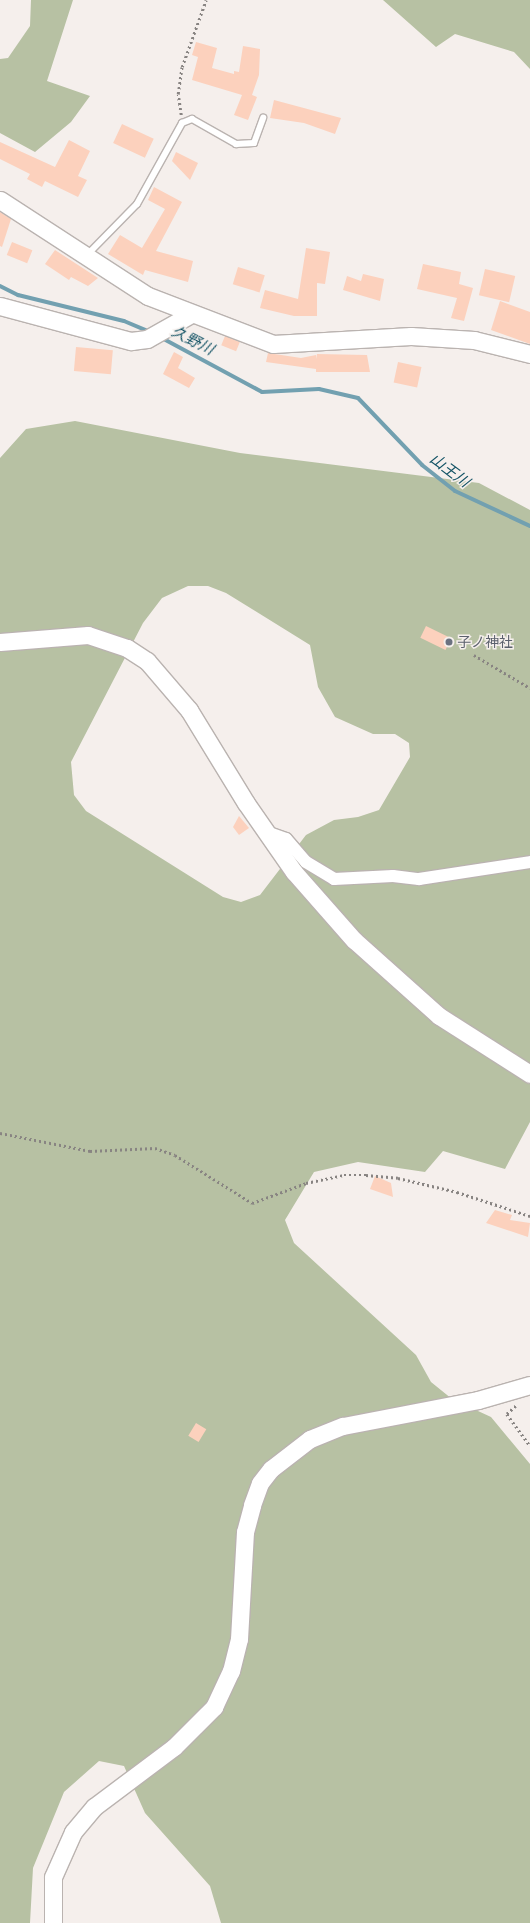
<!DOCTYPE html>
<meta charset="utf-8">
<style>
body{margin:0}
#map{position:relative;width:530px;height:1923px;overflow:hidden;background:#f5efec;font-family:"Public Sans","Noto Sans JP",sans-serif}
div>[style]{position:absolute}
.green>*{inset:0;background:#b7c1a3}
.stream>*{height:4px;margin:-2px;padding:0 2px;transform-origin:2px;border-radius:2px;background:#72a0b0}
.building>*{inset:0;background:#fcd1bd;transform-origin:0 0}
.path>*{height:2.5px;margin-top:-1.25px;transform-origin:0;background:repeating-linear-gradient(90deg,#888482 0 2px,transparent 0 5px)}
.roads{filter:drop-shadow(1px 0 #bab3b0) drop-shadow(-1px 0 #bab3b0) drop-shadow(0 1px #bab3b0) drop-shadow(0 -1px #bab3b0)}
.lane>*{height:6px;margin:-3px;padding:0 3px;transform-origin:3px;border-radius:3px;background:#fff}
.street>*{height:12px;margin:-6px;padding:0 6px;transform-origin:6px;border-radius:6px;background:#fff}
.secondary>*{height:17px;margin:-8.5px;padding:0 8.5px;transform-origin:8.5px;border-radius:8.5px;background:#fff}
.dots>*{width:11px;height:11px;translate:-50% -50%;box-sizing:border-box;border:2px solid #f5efec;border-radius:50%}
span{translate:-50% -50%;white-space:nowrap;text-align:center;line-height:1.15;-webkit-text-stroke:3px #f5efec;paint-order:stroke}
.worship-label{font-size:14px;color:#5b616d}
.left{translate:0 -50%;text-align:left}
.water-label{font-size:15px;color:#115264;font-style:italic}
</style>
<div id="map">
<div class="green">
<i style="clip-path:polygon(31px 0,73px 0,47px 81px,90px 96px,71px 122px,35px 152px,0 133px,0 59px,8px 58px,30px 26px)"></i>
<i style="clip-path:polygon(383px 0,530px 0,530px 69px,514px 52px,455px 34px,436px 47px)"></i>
<i style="clip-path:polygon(evenodd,75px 421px,240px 453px,479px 483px,530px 510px,530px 1122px,505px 1169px,443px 1151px,425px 1172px,358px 1162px,314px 1172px,285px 1220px,294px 1243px,416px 1355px,431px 1382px,452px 1399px,491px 1417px,530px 1464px,530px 1923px,221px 1923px,210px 1886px,145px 1813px,124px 1766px,99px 1761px,64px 1792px,33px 1868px,30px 1923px,0 1923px,0 458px,26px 429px,75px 421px,188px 586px,208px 586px,226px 593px,310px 645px,318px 687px,335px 717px,373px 734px,395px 734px,409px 743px,410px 757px,379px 810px,358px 817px,334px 820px,306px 835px,260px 895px,241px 902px,223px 897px,86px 811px,74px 795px,71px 762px,143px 623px,162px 598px,188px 586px)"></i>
</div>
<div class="stream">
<i style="left:0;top:286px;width:20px;rotate:27deg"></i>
<i style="left:18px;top:295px;width:109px;rotate:13.8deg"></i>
<i style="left:124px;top:321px;width:28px;rotate:23deg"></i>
<i style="left:160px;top:337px;width:116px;rotate:28.3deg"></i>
<i style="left:262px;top:392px;width:57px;rotate:-3deg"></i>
<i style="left:319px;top:389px;width:40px;rotate:13deg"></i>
<i style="left:358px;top:398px;width:93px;rotate:46.3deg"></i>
<i style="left:422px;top:465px;width:42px;rotate:38.2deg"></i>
<i style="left:455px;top:491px;width:83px;rotate:25deg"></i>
</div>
<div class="building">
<i style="clip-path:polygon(196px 42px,217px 48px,212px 68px,234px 74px,234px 71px,239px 72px,243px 46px,260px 49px,259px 75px,252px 95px,257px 97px,248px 120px,234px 115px,242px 95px,192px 80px,198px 57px,192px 55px)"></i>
<i style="clip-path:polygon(274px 100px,341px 118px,335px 134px,304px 123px,270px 118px)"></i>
<i style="left:122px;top:124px;width:35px;height:21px;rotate:25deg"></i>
<i style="clip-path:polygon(69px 140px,90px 151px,78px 176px,87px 180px,78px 197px,45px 181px,42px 187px,27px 179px,30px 174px,0 159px,0 142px,55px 167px)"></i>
<i style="clip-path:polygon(176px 152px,198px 163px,190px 180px,172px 161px)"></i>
<i style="clip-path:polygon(154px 187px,182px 202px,156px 251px,193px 261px,188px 282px,145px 270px,143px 275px,108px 254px,120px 235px,142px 248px,165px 209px,148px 200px)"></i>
<i style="clip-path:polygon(0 212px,11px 219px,2px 247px,0 246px)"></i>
<i style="left:12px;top:242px;width:22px;height:14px;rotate:22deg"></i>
<i style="clip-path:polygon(306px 248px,330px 252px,325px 284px,317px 283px,317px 316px,294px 316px,260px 308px,265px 290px,298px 299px)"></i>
<i style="clip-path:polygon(55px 250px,98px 278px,88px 286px,71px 277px,69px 280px,45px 264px)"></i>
<i style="clip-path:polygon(423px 264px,461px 272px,459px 284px,473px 288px,464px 321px,451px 318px,457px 298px,417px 289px)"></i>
<i style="left:238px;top:267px;width:28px;height:18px;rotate:17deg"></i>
<i style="left:485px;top:269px;width:31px;height:27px;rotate:13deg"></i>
<i style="clip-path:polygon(363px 274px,384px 279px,380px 301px,343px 290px,347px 276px,361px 281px)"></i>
<i style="clip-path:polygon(500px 301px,530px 312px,530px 344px,491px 330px)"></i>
<i style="left:225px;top:336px;width:16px;height:10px;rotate:22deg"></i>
<i style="left:76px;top:347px;width:37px;height:24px;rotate:5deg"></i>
<i style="clip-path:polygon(174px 352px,183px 357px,178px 368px,195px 378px,189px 388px,163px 374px)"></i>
<i style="clip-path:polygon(268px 353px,301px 358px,316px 355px,316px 359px,317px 354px,367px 355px,370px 372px,316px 372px,316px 369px,266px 362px)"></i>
<i style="left:398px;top:362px;width:24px;height:21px;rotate:12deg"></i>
<i style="left:426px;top:626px;width:28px;height:13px;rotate:26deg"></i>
<i style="clip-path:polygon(239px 816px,249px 828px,239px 835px,233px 827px)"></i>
<i style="clip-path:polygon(375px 1176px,391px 1183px,393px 1197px,370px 1189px)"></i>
<i style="clip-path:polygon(495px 1210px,512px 1215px,510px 1220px,530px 1223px,528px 1237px,486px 1223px)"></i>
<i style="left:196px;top:1423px;width:12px;height:15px;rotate:31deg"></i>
</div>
<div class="path">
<i style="left:181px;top:115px;width:21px;rotate:-98deg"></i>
<i style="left:178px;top:94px;width:27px;rotate:-82deg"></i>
<i style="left:182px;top:67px;width:71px;rotate:-70.3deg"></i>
<i style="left:474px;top:655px;width:65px;rotate:30.5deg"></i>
<i style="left:0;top:1133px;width:92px;rotate:11.3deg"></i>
<i style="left:90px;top:1151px;width:65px;rotate:-2.6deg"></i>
<i style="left:155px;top:1148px;width:21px;rotate:19deg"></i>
<i style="left:175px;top:1155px;width:91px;rotate:31.9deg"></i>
<i style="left:252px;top:1203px;width:58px;rotate:-20.3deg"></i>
<i style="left:306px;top:1183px;width:39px;rotate:-12deg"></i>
<i style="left:344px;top:1175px;width:22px"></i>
<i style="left:366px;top:1175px;width:32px;rotate:5deg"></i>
<i style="left:398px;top:1178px;width:61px;rotate:13.3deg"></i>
<i style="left:457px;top:1192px;width:77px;rotate:18.2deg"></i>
<i style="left:516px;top:1406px;width:12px;rotate:138deg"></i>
<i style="left:507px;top:1414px;width:39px;rotate:54deg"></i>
</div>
<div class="roads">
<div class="lane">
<i style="left:87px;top:255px;width:71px;rotate:-45.6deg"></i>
<i style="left:137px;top:204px;width:93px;rotate:-60.9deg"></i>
<i style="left:182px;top:123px;width:11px;rotate:-22deg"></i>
<i style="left:192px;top:119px;width:51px;rotate:29.6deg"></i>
<i style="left:236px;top:144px;width:18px;rotate:-3deg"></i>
<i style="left:254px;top:143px;width:27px;rotate:-70deg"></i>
</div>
<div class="street">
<i style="left:266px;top:832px;width:21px;rotate:19deg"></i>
<i style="left:286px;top:839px;width:30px;rotate:49deg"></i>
<i style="left:306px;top:862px;width:33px;rotate:31deg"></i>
<i style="left:334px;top:879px;width:59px;rotate:-2.9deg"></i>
<i style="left:393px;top:876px;width:26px;rotate:7deg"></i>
<i style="left:419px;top:879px;width:112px;rotate:-8.7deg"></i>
</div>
<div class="secondary">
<i style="left:0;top:200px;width:176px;rotate:33deg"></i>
<i style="left:148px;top:296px;width:134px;rotate:21deg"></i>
<i style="left:273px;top:344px;width:138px;rotate:-3.3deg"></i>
<i style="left:411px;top:336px;width:63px;rotate:3.6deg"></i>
<i style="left:474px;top:340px;width:58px;rotate:14deg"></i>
<i style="left:0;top:306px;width:136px;rotate:15deg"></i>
<i style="left:131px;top:341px;width:16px;rotate:-7deg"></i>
<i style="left:147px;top:339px;width:51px;rotate:-29.6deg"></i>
<i style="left:0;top:642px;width:88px;rotate:-4.5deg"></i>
<i style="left:88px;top:635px;width:41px;rotate:18.4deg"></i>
<i style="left:127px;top:648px;width:24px;rotate:33deg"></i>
<i style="left:147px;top:661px;width:65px;rotate:49.4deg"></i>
<i style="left:189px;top:710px;width:109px;rotate:58.5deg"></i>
<i style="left:246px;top:803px;width:84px;rotate:55.2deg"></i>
<i style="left:294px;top:872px;width:91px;rotate:48.6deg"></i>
<i style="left:354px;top:940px;width:114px;rotate:41.8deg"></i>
<i style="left:439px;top:1016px;width:108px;rotate:32.5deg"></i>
<i style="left:53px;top:1923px;width:46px;rotate:-90deg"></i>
<i style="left:53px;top:1877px;width:49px;rotate:-66deg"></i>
<i style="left:73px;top:1832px;width:33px;rotate:-50deg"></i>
<i style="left:94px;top:1807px;width:100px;rotate:-36.9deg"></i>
<i style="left:174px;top:1747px;width:57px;rotate:-45deg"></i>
<i style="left:214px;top:1707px;width:40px;rotate:-65deg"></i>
<i style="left:231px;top:1671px;width:33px;rotate:-76deg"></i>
<i style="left:239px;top:1639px;width:107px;rotate:-86.8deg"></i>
<i style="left:245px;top:1532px;width:28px;rotate:-75deg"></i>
<i style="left:252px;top:1505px;width:23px;rotate:-70deg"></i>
<i style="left:260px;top:1483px;width:18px;rotate:-52deg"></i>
<i style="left:271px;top:1469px;width:49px;rotate:-37.6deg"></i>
<i style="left:310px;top:1439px;width:35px;rotate:-22deg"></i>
<i style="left:343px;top:1426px;width:137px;rotate:-10.9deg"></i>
<i style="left:478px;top:1400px;width:54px;rotate:-16.1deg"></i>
</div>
</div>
<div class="dots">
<i style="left:449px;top:642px;background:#6b7280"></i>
</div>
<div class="worship-label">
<span class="left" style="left:457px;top:642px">子ノ神社</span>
</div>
<div class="water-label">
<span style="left:193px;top:340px;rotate:27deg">久野川</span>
<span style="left:450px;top:470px;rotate:37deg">山王川</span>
</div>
</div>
